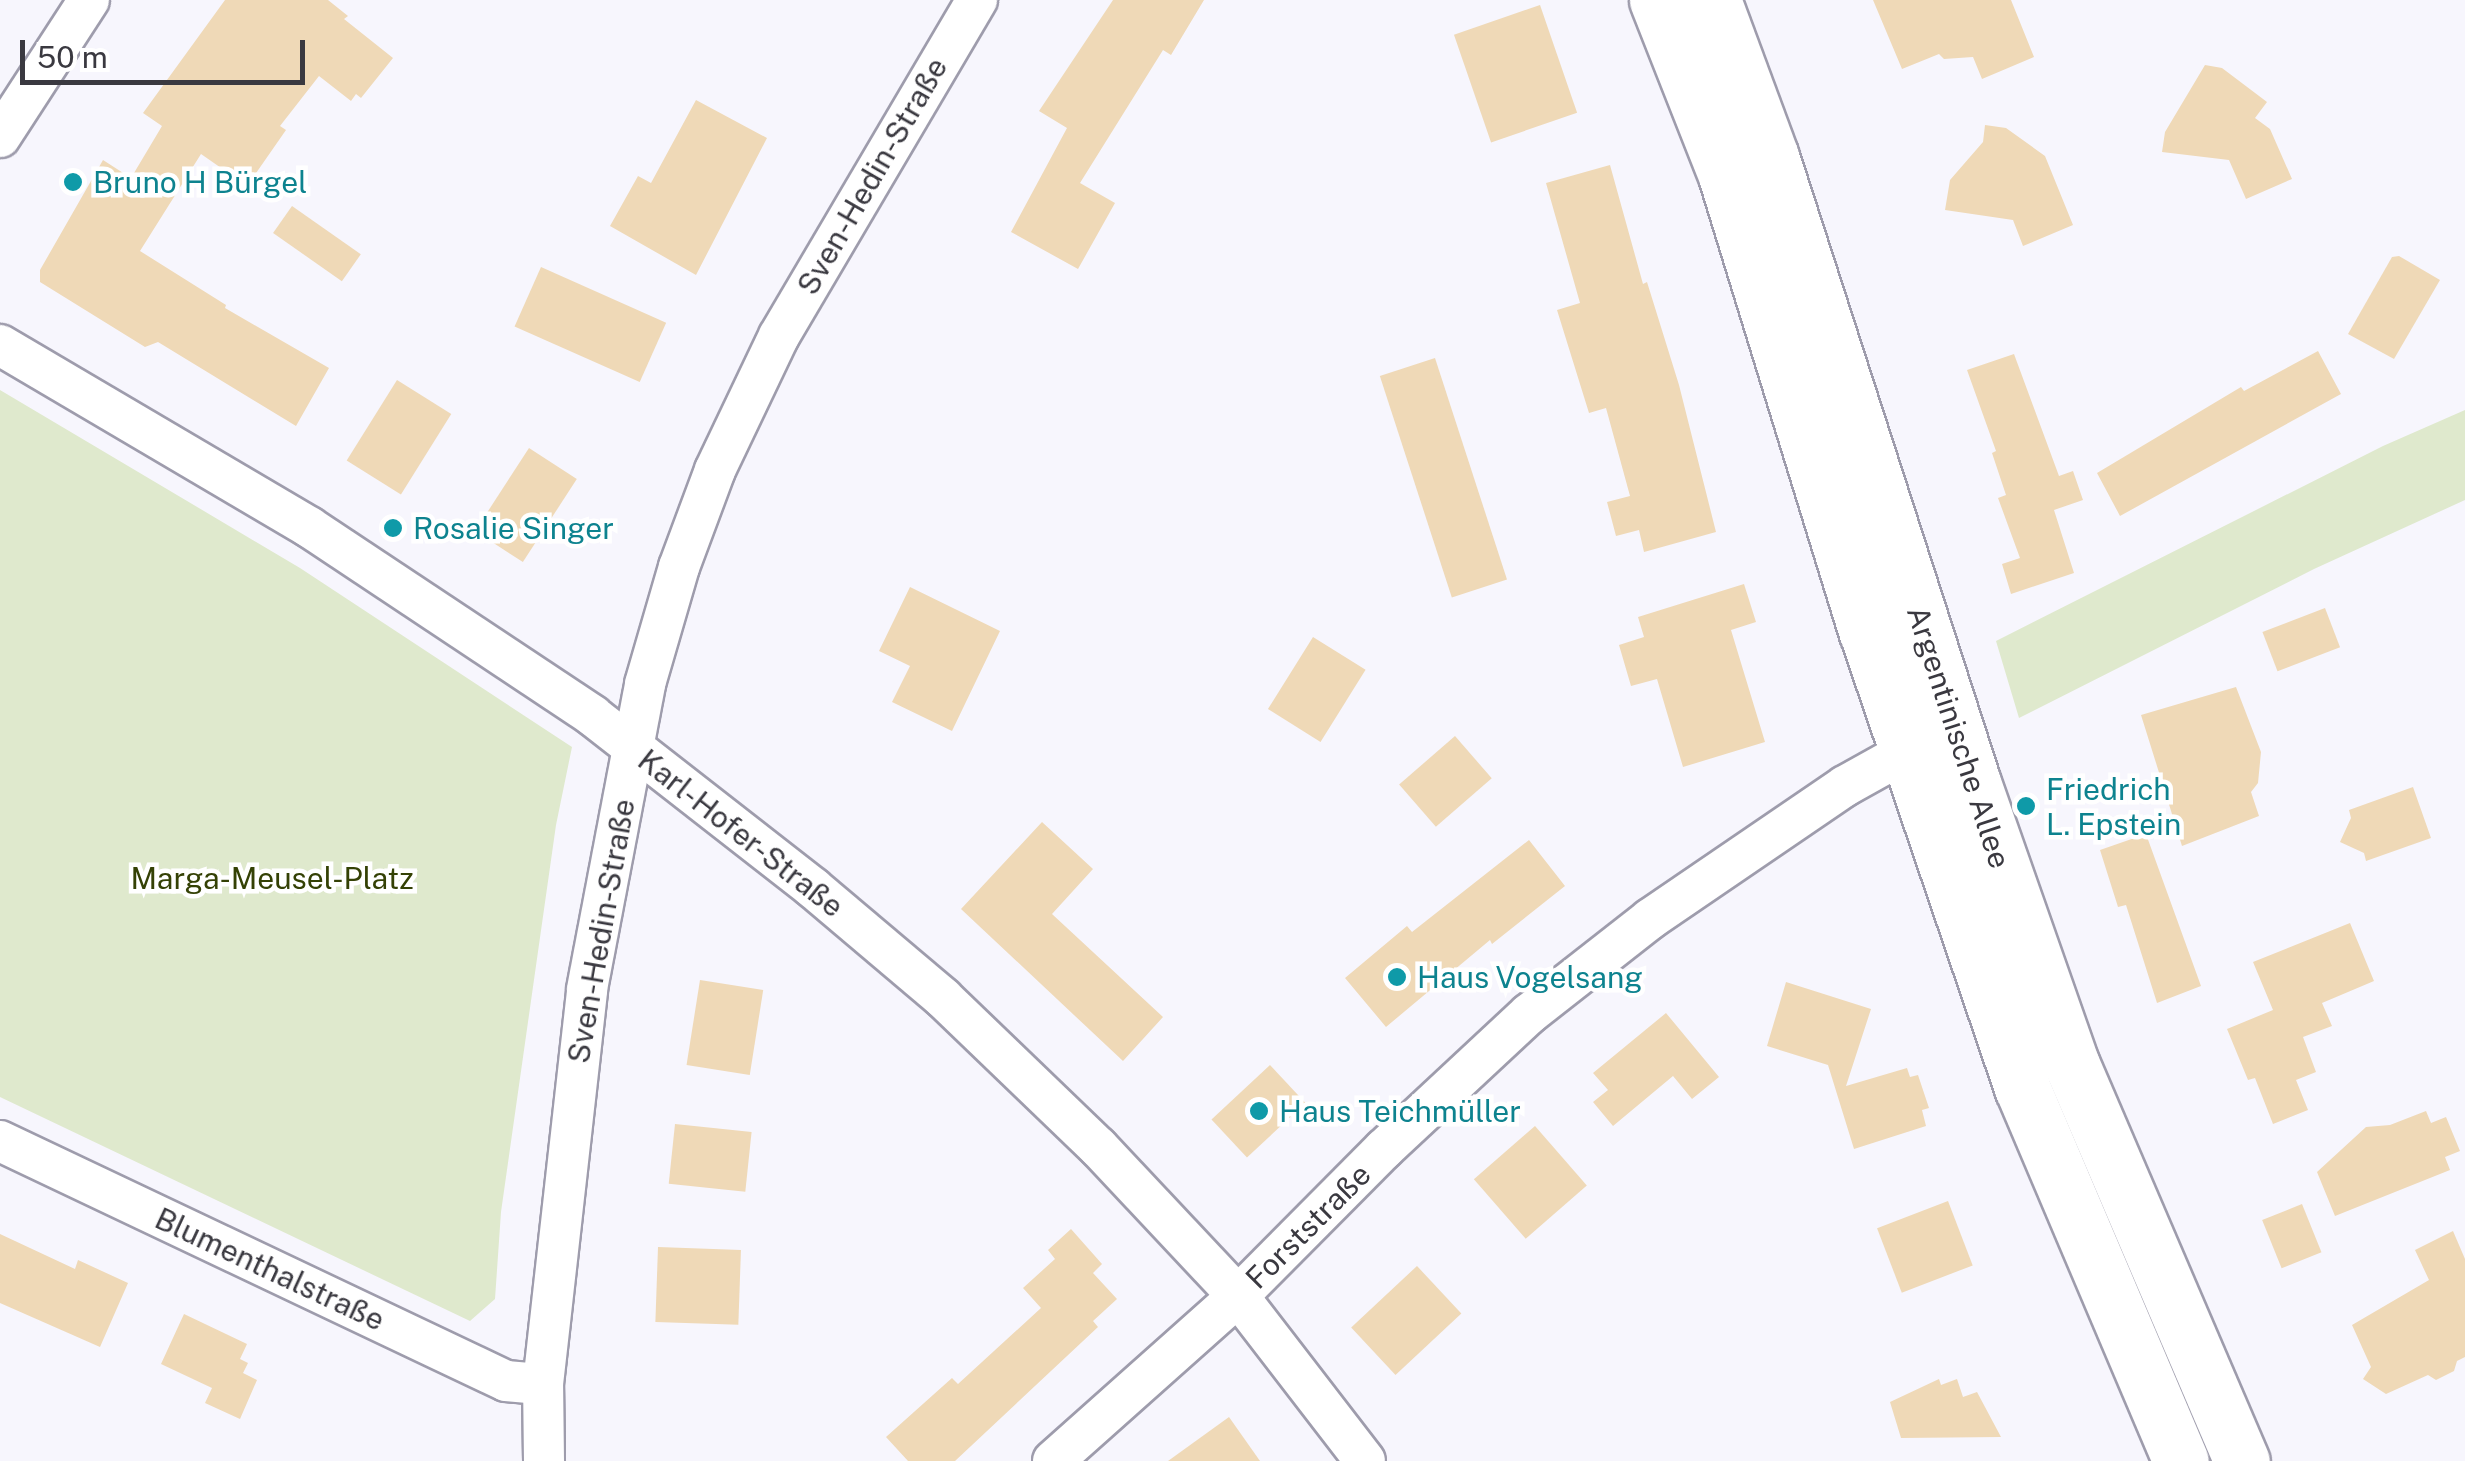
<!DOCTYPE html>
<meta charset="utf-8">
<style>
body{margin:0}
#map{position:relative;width:2465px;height:1461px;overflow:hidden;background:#f7f6fd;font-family:"Public Sans",sans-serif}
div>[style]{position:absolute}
.green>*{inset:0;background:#dfe9cd}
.building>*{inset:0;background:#efd9b7;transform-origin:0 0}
.roads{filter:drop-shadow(2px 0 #9e9cac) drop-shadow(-2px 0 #9e9cac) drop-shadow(0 2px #9e9cac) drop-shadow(0 -2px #9e9cac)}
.minor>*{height:40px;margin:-20px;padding:0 20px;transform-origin:20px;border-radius:20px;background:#fff}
.secondary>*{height:55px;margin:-27.5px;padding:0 27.5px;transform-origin:27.5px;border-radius:27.5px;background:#fff}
.dots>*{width:28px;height:28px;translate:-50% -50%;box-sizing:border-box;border:5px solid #fff;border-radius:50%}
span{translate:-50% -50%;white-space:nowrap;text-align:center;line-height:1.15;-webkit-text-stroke:9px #fff;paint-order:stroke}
.street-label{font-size:30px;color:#3a3940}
.culture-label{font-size:30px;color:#0d838f}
.left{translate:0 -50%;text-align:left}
.park-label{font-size:30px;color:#344105}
.scale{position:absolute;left:20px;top:40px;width:285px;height:45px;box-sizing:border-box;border:5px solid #3a3940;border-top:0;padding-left:12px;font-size:30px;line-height:35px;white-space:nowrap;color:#3a3940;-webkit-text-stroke:8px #fff;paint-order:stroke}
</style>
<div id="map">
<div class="green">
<i style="clip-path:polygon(0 390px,300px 568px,572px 747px,556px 825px,501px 1212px,495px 1299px,470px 1321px,0 1097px)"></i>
<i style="clip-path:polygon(2465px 410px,2465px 500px,2314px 569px,2019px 718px,1996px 641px,2383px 446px)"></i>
</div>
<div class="building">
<i style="clip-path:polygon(225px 0,328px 0,348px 16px,344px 19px,393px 58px,361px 98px,356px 94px,351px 101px,319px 76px,280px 126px,286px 130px,247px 186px,201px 154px,140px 251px,226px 305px,225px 308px,329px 368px,296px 426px,158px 342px,145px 347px,40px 282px,40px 270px,103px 160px,131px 178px,162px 126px,143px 113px)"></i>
<i style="clip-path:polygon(1113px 0,1204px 0,1171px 55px,1163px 50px,1080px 183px,1115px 203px,1078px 269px,1011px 232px,1067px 128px,1039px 111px)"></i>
<i style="clip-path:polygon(1873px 0,2011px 0,2034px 57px,1982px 79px,1973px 57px,1944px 59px,1939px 54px,1902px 69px)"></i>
<i style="left:1540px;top:5px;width:114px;height:91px;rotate:71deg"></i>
<i style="clip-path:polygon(2205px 65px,2222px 68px,2267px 102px,2255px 118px,2270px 129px,2292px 179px,2246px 199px,2229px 160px,2162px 152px,2165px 132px)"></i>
<i style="clip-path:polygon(696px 100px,767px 138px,696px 275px,610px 226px,638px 176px,651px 183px)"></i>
<i style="clip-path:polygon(1985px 125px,2006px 128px,2045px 156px,2073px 225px,2023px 246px,2013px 220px,1945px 210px,1950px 180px,1983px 142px)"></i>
<i style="clip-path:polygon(1610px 165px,1643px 284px,1647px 282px,1679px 385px,1716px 532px,1644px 552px,1639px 530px,1616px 536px,1607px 502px,1630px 496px,1606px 408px,1589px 413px,1557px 310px,1580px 303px,1546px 183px)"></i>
<i style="left:292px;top:206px;width:84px;height:33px;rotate:35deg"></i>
<i style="clip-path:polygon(2399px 256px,2440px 280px,2394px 359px,2348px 334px,2392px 257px)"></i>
<i style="left:541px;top:267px;width:137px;height:65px;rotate:24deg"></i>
<i style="clip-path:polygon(2318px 351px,2341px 394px,2120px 516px,2097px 473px,2241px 387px,2244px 391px)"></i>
<i style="clip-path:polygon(2014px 354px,2059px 476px,2073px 471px,2083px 500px,2054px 510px,2074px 573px,2011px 594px,2002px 564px,2020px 558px,1998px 498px,2006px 495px,1992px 453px,1996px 451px,1967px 370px)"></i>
<i style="left:1435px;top:358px;width:233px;height:58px;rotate:72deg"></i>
<i style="left:397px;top:380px;width:64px;height:95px;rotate:32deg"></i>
<i style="left:529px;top:448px;width:57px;height:99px;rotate:33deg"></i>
<i style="clip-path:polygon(1744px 584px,1756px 622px,1731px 630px,1765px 742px,1683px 767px,1657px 679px,1631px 686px,1619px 645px,1644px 637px,1638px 617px)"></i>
<i style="clip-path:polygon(910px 587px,1000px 631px,952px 731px,892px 702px,910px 666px,879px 651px)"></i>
<i style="left:2325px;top:608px;width:42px;height:67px;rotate:69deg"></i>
<i style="left:1313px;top:637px;width:62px;height:85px;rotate:32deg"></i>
<i style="clip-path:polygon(2236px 687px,2261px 752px,2258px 783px,2251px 792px,2259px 816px,2182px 846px,2141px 715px)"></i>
<i style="left:1455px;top:736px;width:56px;height:74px;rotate:49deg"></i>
<i style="clip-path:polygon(2413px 787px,2431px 838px,2366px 861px,2364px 853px,2340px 842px,2351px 818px,2349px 810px)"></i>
<i style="clip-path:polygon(1042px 822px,1093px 869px,1052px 914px,1163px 1017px,1123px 1061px,961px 909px)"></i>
<i style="clip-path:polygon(2146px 834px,2201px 986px,2157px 1003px,2126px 905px,2118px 907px,2100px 850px)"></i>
<i style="clip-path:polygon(1529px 840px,1565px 886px,1492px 944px,1490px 940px,1386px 1027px,1345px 978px,1407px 926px,1412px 932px)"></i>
<i style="clip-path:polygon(2350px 923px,2374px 981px,2322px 1003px,2332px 1026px,2303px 1037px,2316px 1072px,2296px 1080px,2308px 1110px,2273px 1124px,2255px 1078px,2248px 1080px,2227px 1029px,2273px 1010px,2253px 962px)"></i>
<i style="left:700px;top:980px;width:64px;height:86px;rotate:9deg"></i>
<i style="clip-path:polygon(1786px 982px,1871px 1009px,1846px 1086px,1907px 1068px,1910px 1077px,1918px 1075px,1929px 1108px,1922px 1110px,1926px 1126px,1854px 1149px,1828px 1065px,1767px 1046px)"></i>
<i style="clip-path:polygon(1666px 1013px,1719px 1077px,1692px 1099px,1673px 1076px,1613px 1126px,1593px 1102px,1608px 1090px,1593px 1073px)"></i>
<i style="left:1270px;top:1065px;width:52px;height:80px;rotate:47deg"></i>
<i style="clip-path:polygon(2426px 1111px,2431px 1123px,2446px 1117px,2460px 1151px,2445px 1157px,2450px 1170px,2335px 1216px,2317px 1172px,2366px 1127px,2390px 1125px)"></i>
<i style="left:675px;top:1124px;width:77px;height:60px;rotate:6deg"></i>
<i style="left:1535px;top:1126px;width:79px;height:81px;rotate:49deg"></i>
<i style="left:1948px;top:1201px;width:69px;height:76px;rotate:69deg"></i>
<i style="left:2302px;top:1204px;width:52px;height:43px;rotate:68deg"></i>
<i style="clip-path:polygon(1071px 1229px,1102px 1264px,1093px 1273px,1117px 1299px,1093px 1321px,1098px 1327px,955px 1461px,908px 1461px,886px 1437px,952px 1378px,958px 1384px,1041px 1308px,1023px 1288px,1055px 1259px,1048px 1250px)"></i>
<i style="clip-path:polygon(2453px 1231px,2465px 1259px,2465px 1357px,2457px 1361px,2454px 1371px,2436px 1380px,2428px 1375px,2386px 1394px,2363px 1379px,2371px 1367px,2352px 1325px,2429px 1280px,2415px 1250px)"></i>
<i style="clip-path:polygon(0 1234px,75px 1269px,78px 1260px,128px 1283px,100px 1347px,0 1303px)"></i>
<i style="left:658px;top:1247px;width:83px;height:75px;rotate:2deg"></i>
<i style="left:1417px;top:1266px;width:65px;height:90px;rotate:47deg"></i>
<i style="clip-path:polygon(184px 1314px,247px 1344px,240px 1359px,248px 1363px,243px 1373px,257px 1380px,240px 1419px,205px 1403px,212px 1388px,161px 1364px)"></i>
<i style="clip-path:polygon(1939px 1379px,1941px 1385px,1957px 1379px,1963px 1397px,1977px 1392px,2001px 1437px,1901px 1438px,1890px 1402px)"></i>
<i style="clip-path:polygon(1229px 1417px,1260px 1461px,1168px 1461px)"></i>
</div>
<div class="roads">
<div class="minor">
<i style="left:0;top:137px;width:163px;rotate:-57deg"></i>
<i style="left:0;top:345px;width:359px;rotate:30.5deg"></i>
<i style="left:309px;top:527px;width:341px;rotate:33.6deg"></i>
<i style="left:593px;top:716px;width:279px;rotate:38deg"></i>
<i style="left:813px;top:888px;width:170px;rotate:40.2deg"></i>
<i style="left:943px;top:998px;width:215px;rotate:43.9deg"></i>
<i style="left:1098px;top:1147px;width:204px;rotate:46.8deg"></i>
<i style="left:1238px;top:1296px;width:208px;rotate:52.4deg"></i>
<i style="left:0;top:1141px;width:560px;rotate:25.38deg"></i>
<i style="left:506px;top:1381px;width:37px;rotate:5deg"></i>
<i style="left:544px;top:1461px;width:77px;rotate:-90.7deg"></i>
<i style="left:543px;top:1384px;width:397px;rotate:-83.6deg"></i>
<i style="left:587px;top:989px;width:310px;rotate:-79.2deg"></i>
<i style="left:645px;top:684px;width:122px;rotate:-73.8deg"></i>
<i style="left:679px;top:567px;width:103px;rotate:-69.6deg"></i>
<i style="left:715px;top:470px;width:148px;rotate:-64.5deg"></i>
<i style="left:779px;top:336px;width:390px;rotate:-59.5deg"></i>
<i style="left:1053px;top:1461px;width:248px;rotate:-41.7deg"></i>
<i style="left:1238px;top:1296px;width:207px;rotate:-45.2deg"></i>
<i style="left:1384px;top:1149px;width:198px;rotate:-43deg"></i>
<i style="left:1529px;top:1014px;width:154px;rotate:-38.1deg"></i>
<i style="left:1650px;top:919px;width:236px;rotate:-34.3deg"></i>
<i style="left:1845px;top:786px;width:72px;rotate:-29.1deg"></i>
</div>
<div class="secondary">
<i style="left:1657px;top:0;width:188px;rotate:68.5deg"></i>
<i style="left:1726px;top:175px;width:478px;rotate:72.9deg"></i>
<i style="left:1867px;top:632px;width:481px;rotate:71.2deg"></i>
<i style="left:2022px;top:1087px;width:406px;rotate:67deg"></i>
<i style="left:1713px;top:0;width:167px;rotate:69.7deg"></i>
<i style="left:1771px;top:157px;width:658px;rotate:72.12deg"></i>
<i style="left:1973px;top:783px;width:299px;rotate:70.7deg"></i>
<i style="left:2072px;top:1065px;width:431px;rotate:66.8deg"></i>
</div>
</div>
<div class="dots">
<i style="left:73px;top:182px;background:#0f9aa8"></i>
<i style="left:393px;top:528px;background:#0f9aa8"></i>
<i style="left:2026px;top:806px;background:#0f9aa8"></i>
<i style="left:1397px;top:977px;background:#0f9aa8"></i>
<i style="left:1259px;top:1111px;background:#0f9aa8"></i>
</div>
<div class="street-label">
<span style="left:872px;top:176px;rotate:-60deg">Sven-Hedin-Straße</span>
<span style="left:1959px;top:737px;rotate:72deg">Argentinische Allee</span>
<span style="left:741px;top:833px;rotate:38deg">Karl-Hofer-Straße</span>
<span style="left:601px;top:931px;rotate:-80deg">Sven-Hedin-Straße</span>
<span style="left:1308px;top:1226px;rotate:-45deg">Forststraße</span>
<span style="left:270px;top:1269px;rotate:25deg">Blumenthalstraße</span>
</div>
<div class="culture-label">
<span class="left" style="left:93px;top:182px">Bruno H Bürgel</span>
<span class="left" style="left:413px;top:528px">Rosalie Singer</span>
<span class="left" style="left:2046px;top:806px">Friedrich<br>L. Epstein</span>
<span class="left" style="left:1417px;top:977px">Haus Vogelsang</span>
<span class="left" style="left:1279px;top:1111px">Haus Teichmüller</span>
</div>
<div class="park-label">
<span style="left:272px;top:878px">Marga-Meusel-Platz</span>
</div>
<div class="scale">50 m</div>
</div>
